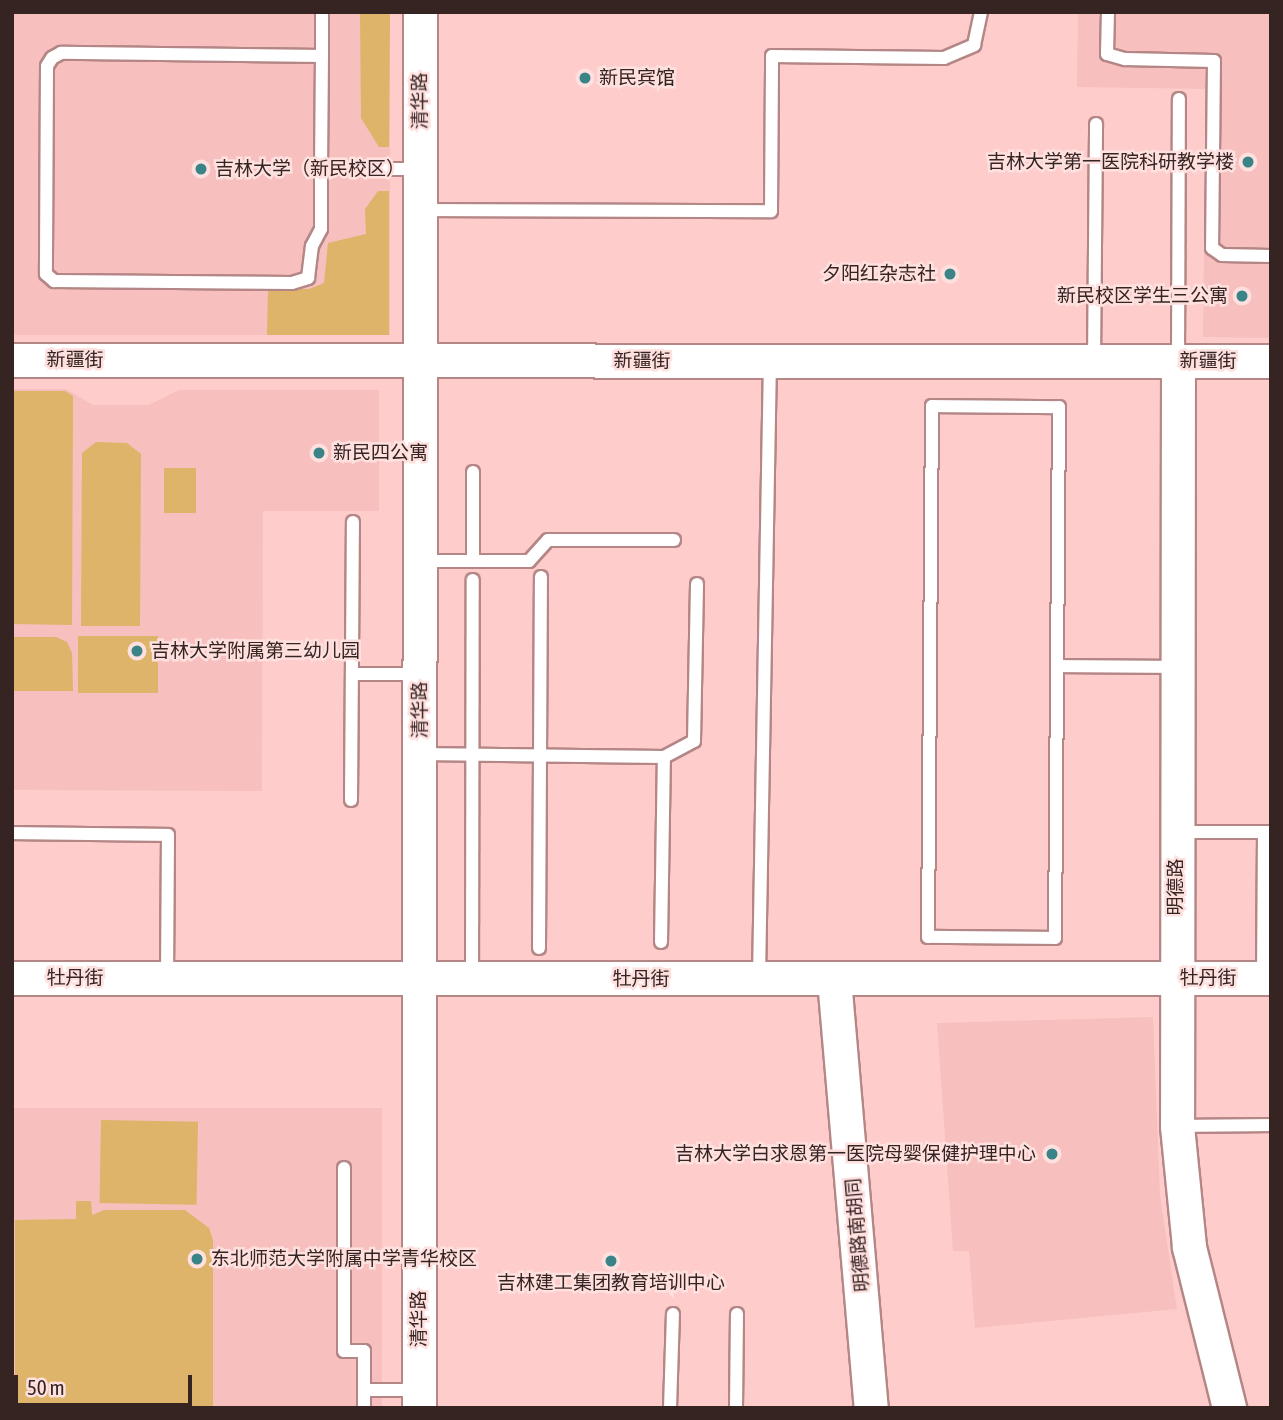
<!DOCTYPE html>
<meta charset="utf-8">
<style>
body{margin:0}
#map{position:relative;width:1283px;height:1420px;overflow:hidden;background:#fecdcb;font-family:"Asap Condensed","Noto Sans SC",sans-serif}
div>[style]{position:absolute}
.built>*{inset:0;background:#f7bfbd;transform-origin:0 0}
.green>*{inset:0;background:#ddb46a;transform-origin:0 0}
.roads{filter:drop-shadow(2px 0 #b48786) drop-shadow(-2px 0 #b48786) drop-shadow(0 2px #b48786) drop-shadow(0 -2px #b48786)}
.service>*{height:12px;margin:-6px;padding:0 6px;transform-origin:6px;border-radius:6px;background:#fff}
.tertiary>*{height:33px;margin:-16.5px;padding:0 16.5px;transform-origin:16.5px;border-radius:16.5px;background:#fff}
.dots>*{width:19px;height:19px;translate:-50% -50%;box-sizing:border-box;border:4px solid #fee0df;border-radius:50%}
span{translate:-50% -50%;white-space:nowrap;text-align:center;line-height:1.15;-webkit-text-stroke:5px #fee0df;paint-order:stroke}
.poi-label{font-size:19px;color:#362423}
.left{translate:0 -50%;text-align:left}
.right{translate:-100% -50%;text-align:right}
.street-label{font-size:19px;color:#362423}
.frame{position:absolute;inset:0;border:14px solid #362423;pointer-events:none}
.scale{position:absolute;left:14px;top:1375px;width:178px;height:32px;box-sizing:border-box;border:4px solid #362423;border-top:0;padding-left:9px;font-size:21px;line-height:24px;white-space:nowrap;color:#362423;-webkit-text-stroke:5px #fee0df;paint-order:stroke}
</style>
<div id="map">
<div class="built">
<i style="left:12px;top:12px;width:378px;height:323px"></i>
<i style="clip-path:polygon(1078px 12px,1271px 12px,1271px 338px,1203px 337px,1206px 89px,1077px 87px)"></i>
<i style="clip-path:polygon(12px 389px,66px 389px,93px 405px,149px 405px,179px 390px,379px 390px,379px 511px,263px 511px,262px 791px,12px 790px)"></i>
<i style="clip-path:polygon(1153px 1017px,1160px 1195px,1177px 1309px,975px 1328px,969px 1251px,953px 1251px,937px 1023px)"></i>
<i style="left:12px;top:1108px;width:370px;height:300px"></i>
</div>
<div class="green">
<i style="clip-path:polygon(360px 12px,390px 12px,389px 147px,379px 147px,361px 118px)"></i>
<i style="clip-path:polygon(378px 191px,389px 191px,389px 335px,267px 335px,268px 289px,309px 289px,324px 283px,328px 243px,366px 234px,365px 209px)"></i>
<i style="clip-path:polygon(12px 391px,65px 391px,73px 396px,72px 625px,12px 624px)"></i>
<i style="clip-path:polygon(96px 442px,127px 443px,141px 454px,140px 626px,81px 626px,82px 453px)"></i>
<i style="left:164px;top:468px;width:32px;height:45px"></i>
<i style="left:78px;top:636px;width:80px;height:57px"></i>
<i style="clip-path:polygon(12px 637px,56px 637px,67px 642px,72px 653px,73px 691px,12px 691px)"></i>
<i style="left:101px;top:1120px;width:97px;height:83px;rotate:1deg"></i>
<i style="clip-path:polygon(76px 1201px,91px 1201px,92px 1215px,104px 1210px,185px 1210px,209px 1228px,213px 1240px,213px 1408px,15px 1408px,15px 1220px,76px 1219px)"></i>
</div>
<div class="roads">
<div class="service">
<i style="left:1108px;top:12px;width:42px;rotate:91.4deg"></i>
<i style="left:1107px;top:54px;width:19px;rotate:16deg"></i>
<i style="left:1125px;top:59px;width:89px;rotate:1.3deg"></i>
<i style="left:1214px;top:61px;width:187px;rotate:90.6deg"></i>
<i style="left:1212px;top:248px;width:12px;rotate:35deg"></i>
<i style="left:1222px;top:255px;width:49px;rotate:1.2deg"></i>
<i style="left:322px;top:56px;width:261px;rotate:-179.3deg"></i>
<i style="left:61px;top:53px;width:10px;rotate:151deg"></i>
<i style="left:52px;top:58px;width:9px;rotate:122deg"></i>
<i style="left:47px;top:66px;width:208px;rotate:90.3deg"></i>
<i style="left:46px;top:274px;width:11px;rotate:41deg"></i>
<i style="left:54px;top:281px;width:238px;rotate:0.5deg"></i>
<i style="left:292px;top:283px;width:17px;rotate:-17deg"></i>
<i style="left:308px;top:278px;width:32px;rotate:-83deg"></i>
<i style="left:312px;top:246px;width:19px;rotate:-62deg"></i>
<i style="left:321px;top:229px;width:60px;rotate:-90deg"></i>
<i style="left:321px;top:169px;width:113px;rotate:-89.5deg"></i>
<i style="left:322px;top:56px;width:44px;rotate:-90deg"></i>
<i style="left:321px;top:169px;width:99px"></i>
<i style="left:421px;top:210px;width:350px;rotate:0.2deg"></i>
<i style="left:771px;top:211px;width:155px;rotate:-89.6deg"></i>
<i style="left:772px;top:56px;width:172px;rotate:0.7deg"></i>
<i style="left:944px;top:58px;width:33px;rotate:-23deg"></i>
<i style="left:974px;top:45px;width:34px;rotate:-78deg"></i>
<i style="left:1094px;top:361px;width:237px;rotate:-89.5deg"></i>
<i style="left:1178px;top:361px;width:262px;rotate:-89.8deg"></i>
<i style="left:932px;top:406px;width:127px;rotate:0.5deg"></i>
<i style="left:1059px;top:407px;width:531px;rotate:90.43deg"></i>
<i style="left:1055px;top:938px;width:127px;rotate:-179.5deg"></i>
<i style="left:928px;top:937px;width:531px;rotate:-89.57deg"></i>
<i style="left:473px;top:560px;width:88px;rotate:-90deg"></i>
<i style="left:420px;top:561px;width:109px"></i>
<i style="left:529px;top:561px;width:28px;rotate:-48deg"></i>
<i style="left:548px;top:540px;width:126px"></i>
<i style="left:1057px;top:666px;width:119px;rotate:0.5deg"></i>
<i style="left:352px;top:674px;width:67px"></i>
<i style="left:420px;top:754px;width:244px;rotate:0.7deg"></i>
<i style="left:664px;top:757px;width:34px;rotate:-28deg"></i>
<i style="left:694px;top:741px;width:157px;rotate:-88.9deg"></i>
<i style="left:351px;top:800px;width:278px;rotate:-89.6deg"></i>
<i style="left:1180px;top:832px;width:90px"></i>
<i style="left:12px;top:833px;width:156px;rotate:0.7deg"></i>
<i style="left:168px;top:835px;width:143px;rotate:90.4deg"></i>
<i style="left:661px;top:942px;width:185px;rotate:-89.1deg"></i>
<i style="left:539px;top:948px;width:371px;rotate:-89.7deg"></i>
<i style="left:759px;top:977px;width:615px;rotate:-88.98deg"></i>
<i style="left:472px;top:978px;width:398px;rotate:-89.9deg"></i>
<i style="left:1263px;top:978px;width:146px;rotate:-89.6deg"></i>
<i style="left:1177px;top:1126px;width:94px;rotate:-0.6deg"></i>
<i style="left:344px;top:1168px;width:183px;rotate:90deg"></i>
<i style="left:344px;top:1351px;width:20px"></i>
<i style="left:364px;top:1351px;width:57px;rotate:90deg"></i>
<i style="left:364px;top:1390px;width:55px"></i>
<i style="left:670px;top:1408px;width:94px;rotate:-88.2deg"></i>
<i style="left:736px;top:1408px;width:94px;rotate:-89.4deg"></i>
</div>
<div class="tertiary">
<i style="left:12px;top:360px;width:1259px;rotate:0.05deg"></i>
<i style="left:1178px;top:361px;width:765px;rotate:90.07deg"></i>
<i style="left:1177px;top:1126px;width:122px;rotate:84.3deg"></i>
<i style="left:1189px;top:1247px;width:166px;rotate:76deg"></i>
<i style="left:12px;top:978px;width:1259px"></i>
<i style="left:834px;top:979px;width:431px;rotate:85.1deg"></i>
<i style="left:419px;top:1408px;width:1396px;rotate:-89.96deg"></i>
</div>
</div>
<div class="dots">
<i style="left:585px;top:78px;background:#3a8387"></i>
<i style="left:1248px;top:162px;background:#3a8387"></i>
<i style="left:201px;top:169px;background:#3a8387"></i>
<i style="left:950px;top:274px;background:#3a8387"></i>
<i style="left:1242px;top:296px;background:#3a8387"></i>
<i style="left:319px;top:453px;background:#3a8387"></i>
<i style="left:137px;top:651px;background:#3a8387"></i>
<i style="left:1052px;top:1154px;background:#3a8387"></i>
<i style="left:197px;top:1259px;background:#3a8387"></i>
<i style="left:611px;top:1261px;background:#3a8387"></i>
</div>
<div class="poi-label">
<span class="left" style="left:599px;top:78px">新民宾馆</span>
<span class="right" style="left:1234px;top:162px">吉林大学第一医院科研教学楼</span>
<span class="left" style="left:215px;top:169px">吉林大学（新民校区）</span>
<span class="right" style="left:936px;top:274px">夕阳红杂志社</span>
<span class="right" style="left:1228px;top:296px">新民校区学生三公寓</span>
<span class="left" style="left:333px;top:453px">新民四公寓</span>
<span class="left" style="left:151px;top:651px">吉林大学附属第三幼儿园</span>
<span class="right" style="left:1036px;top:1154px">吉林大学白求恩第一医院母婴保健护理中心</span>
<span class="left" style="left:211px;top:1259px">东北师范大学附属中学青华校区</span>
<span style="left:611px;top:1283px">吉林建工集团教育培训中心</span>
</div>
<div class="street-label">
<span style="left:420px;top:101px;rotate:-90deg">清华路</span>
<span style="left:75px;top:360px">新疆街</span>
<span style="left:642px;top:361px">新疆街</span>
<span style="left:1208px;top:361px">新疆街</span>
<span style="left:420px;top:710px;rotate:-90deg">清华路</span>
<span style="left:1176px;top:887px;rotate:-90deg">明德路</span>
<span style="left:75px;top:978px">牡丹街</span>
<span style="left:1208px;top:978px">牡丹街</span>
<span style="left:641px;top:979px">牡丹街</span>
<span style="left:858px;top:1235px;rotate:-95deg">明德路南胡同</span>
<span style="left:419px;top:1319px;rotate:-90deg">清华路</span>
</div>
<div class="frame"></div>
<div class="scale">50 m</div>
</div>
